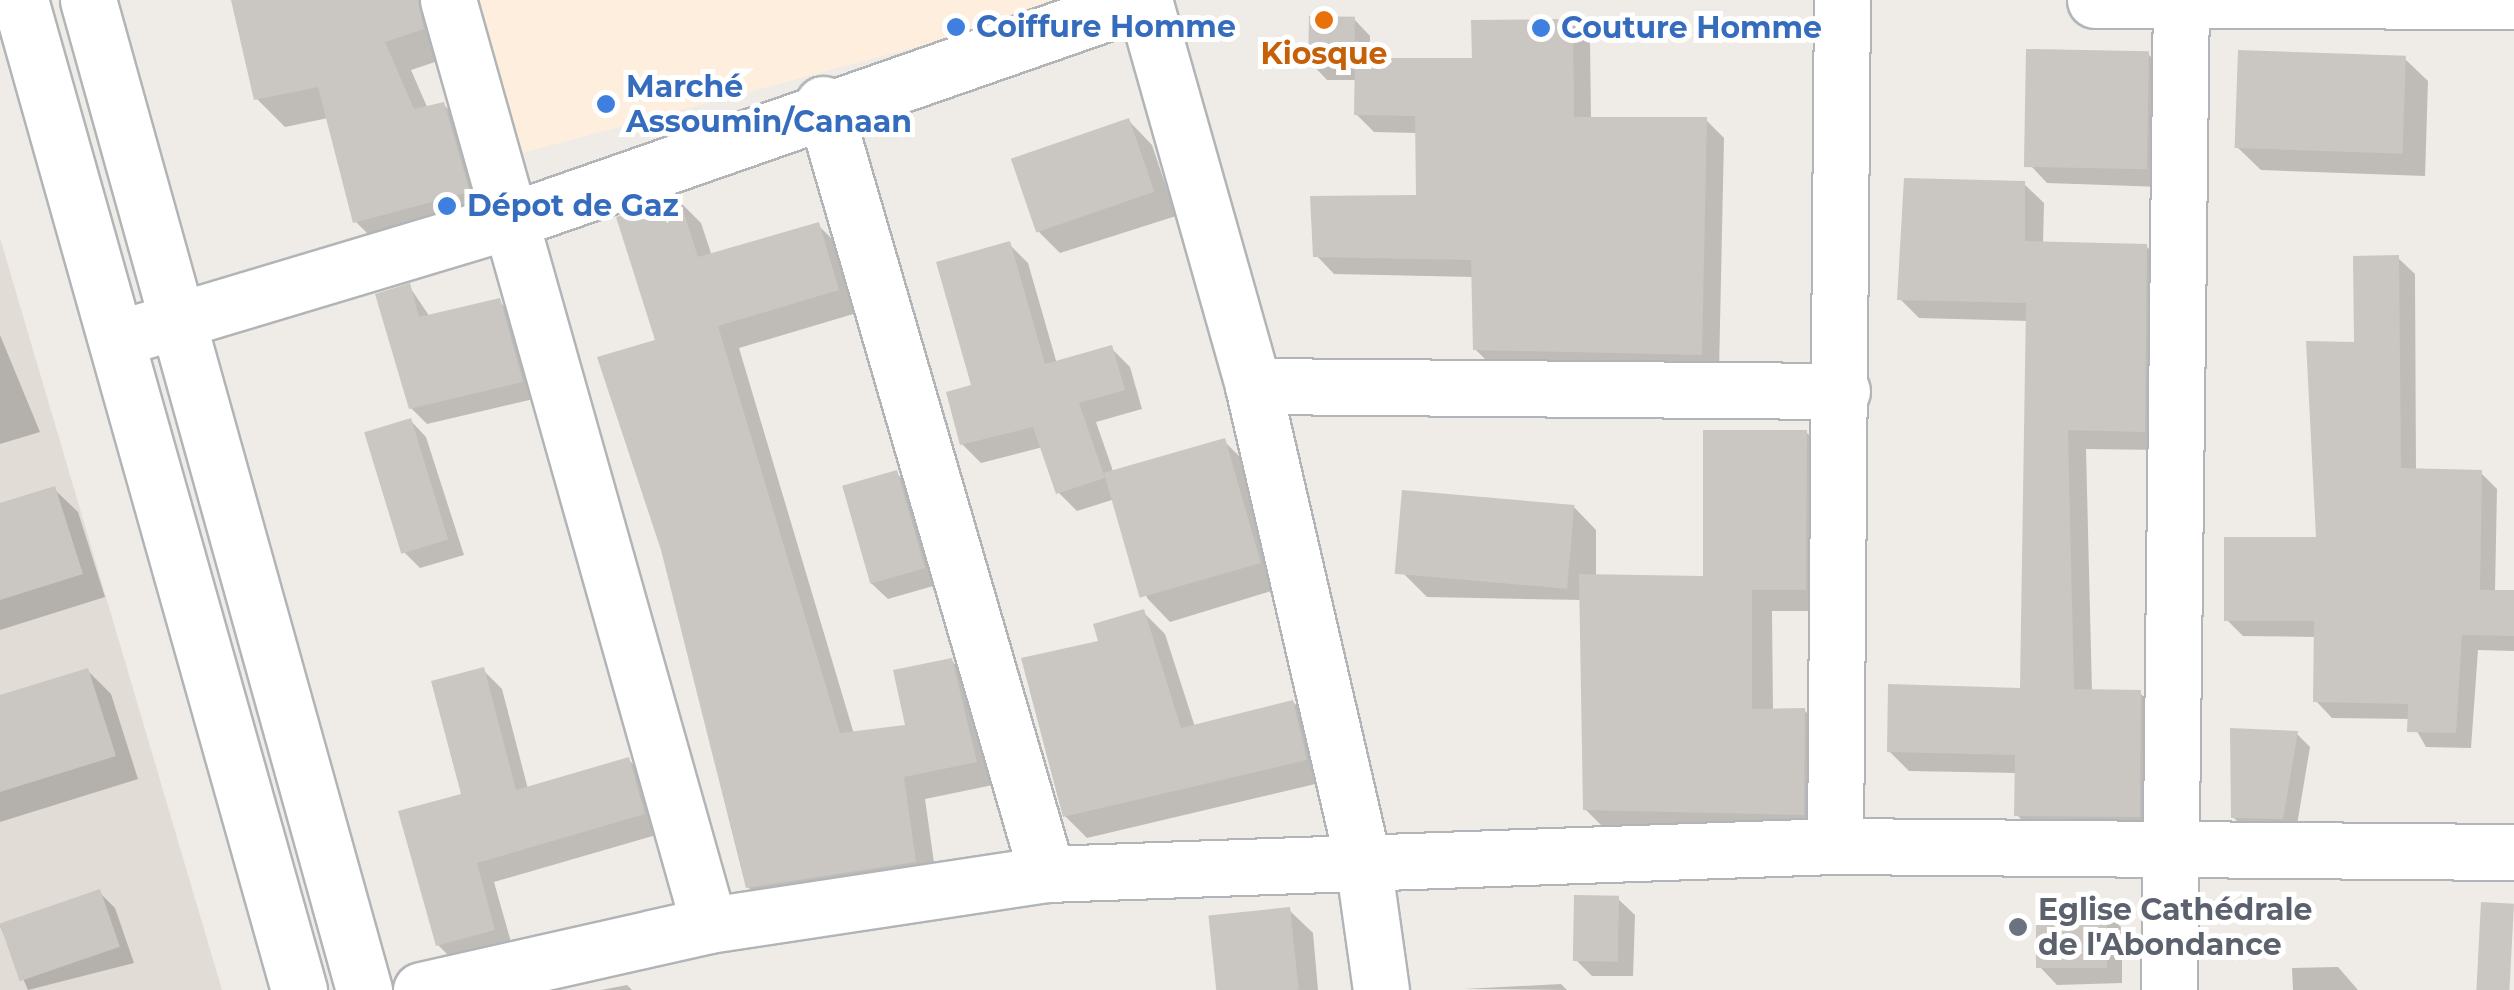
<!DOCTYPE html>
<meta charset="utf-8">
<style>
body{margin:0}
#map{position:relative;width:2514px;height:990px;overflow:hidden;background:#efebe6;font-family:Montserrat,sans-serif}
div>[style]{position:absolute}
.commercial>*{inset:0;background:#fdeedd}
.education>*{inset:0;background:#e2dcd7}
.shadow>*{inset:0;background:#0003}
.building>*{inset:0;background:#cac6c2;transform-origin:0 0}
.roads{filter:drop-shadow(2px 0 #b1b5b7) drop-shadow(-2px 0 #b1b5b7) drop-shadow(0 2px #b1b5b7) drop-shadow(0 -2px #b1b5b7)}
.minor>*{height:55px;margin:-27.5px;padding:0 27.5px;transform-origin:27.5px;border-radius:27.5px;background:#fff}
.dots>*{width:28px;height:28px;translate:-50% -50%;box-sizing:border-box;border:5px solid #fff;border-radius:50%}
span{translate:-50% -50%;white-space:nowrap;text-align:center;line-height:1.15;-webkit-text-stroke:10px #fff;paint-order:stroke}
.shop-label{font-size:30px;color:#366cbe;font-weight:700}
.left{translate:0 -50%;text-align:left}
.food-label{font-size:30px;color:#c56008;font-weight:700}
.worship-label{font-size:30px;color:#5b616d;font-weight:700}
</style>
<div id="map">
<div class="commercial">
<i style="clip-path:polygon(480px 0,1091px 0,519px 154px)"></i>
</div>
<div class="education">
<i style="clip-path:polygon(0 238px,222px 990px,0 990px)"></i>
</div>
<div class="shadow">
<i style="clip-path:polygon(233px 0,434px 0,450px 57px,411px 70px,428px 109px,443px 104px,472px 133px,496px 220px,383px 249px,355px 221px,328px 118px,285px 127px,257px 99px)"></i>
<i style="clip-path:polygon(1354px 19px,1370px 36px,1370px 61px,1474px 61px,1572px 22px,1590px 40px,1591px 119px,1706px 120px,1724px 138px,1719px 372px,1493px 367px,1475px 349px,1474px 277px,1334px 274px,1316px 255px,1418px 197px,1418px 133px,1374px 132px,1356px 114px,1357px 80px,1327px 80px,1311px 63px)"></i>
<i style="clip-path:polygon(2148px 54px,2164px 70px,2163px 187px,2047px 183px,2031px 166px)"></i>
<i style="clip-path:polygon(2404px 58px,2428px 81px,2425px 176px,2261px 170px,2237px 147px)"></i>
<i style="clip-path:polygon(1129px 121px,1152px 145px,1176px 216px,1060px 253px,1036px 229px)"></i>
<i style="clip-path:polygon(2024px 184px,2044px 203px,2043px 244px,2146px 246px,2166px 266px,2163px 450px,2086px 449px,2092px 692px,2140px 693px,2160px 713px,2159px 836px,2037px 835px,2017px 815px,2018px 773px,1909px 771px,1889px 751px,2022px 690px,2029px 321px,1919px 318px,1900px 299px)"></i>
<i style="clip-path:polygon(678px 200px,701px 223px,712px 256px,818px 225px,840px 247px,860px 312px,739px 348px,854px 734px,908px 727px,951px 660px,973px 683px,998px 784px,925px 799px,937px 884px,771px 909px,748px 887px,658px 341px)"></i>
<i style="clip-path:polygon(1009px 244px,1028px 263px,1057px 364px,1111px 348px,1130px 367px,1142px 409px,1096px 422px,1114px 474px,1224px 441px,1247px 464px,1284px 587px,1170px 622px,1147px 598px,1115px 499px,1077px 511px,1058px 492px,1043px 447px,981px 463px,962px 444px)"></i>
<i style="clip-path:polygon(2398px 258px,2415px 274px,2416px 471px,2480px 472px,2497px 489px,2495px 592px,2514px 593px,2514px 651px,2478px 650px,2471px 748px,2426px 747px,2410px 719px,2332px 718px,2316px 701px,2316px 637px,2243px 636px,2227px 620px,2318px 539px,2356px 344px)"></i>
<i style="clip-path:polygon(409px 286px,430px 317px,499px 301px,515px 318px,538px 398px,427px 424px,411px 408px)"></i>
<i style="clip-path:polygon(0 335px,40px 432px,0 444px)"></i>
<i style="clip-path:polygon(410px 420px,426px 437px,464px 555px,420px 568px,404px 552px)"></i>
<i style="clip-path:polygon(1806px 432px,1828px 454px,1827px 611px,1772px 611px,1773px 711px,1804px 710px,1826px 732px,1825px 836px,1607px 831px,1585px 809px,1582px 600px,1427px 597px,1403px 573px,1404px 492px,1573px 506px,1596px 530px,1596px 576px,1705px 579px)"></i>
<i style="clip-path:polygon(896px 473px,913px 490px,940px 584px,888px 599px,871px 583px)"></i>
<i style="clip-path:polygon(54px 489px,78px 512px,105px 597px,0 630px,0 506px)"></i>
<i style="clip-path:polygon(1143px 612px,1165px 634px,1195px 727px,1293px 702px,1315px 724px,1328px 781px,1087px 838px,1065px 816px)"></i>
<i style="clip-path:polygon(87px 670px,111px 694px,138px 779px,0 822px,0 698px)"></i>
<i style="clip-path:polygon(483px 670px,502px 689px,528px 789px,628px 759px,647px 779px,663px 833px,494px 882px,513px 949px,457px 964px,438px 945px)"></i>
<i style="clip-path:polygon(2296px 733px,2310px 747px,2296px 831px,2247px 831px,2233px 817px)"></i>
<i style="clip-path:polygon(99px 892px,115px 908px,134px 963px,28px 990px,0 926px)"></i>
<i style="clip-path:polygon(1618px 899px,1635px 915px,1633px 976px,1592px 976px,1576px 960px)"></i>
<i style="clip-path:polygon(1289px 910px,1313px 933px,1318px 990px,1217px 990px)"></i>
<i style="clip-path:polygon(2106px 912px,2122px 928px,2122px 983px,2057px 985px,2041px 968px)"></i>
<i style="clip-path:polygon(2338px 967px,2358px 990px,2293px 990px,2292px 968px)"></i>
<i style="clip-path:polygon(1561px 984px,1567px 990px,1463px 989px)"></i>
<i style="clip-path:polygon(627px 985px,632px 990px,601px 990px)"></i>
</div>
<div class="building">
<i style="clip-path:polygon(231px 0,418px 0,424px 29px,385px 42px,414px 109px,444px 102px,470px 192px,353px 223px,318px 87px,254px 100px)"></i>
<i style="left:1309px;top:16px;width:46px;height:48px;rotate:1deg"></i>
<i style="clip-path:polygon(1573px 19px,1574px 117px,1707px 117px,1702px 355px,1473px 350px,1471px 260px,1313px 257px,1310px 196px,1416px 195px,1415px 116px,1354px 115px,1355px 58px,1472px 58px,1471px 20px)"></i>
<i style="left:2026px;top:49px;width:123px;height:118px;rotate:1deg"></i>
<i style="left:2238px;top:50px;width:168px;height:98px;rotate:2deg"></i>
<i style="left:1129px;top:118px;width:78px;height:125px;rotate:71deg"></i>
<i style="clip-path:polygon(1904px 178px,2025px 181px,2025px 241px,2147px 244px,2145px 432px,2068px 430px,2074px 689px,2141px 690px,2140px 817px,2014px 816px,2015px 755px,1887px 752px,1888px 684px,2020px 688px,2026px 303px,1897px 300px)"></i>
<i style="clip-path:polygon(679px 197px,698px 257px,819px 222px,839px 290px,718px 326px,840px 733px,905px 725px,893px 670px,952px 658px,977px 762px,904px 777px,916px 862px,746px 888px,661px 550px,597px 357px,655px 340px,616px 217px)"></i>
<i style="clip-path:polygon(1010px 241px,1045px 364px,1112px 345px,1125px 390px,1079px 403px,1105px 478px,1056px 494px,1033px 427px,960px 445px,946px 392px,971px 385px,936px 262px)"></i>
<i style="clip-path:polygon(2399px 255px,2401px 468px,2482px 470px,2480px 590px,2514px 590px,2514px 636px,2462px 635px,2456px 733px,2407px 732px,2408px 704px,2313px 702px,2314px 621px,2224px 621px,2224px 537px,2316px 537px,2306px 341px,2354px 342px,2353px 256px)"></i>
<i style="clip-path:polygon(410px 283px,419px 317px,500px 298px,523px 382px,409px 409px,375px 294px)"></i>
<i style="left:411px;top:418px;width:127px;height:49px;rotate:73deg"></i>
<i style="clip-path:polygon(1703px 430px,1807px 430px,1806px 590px,1752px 590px,1752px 709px,1805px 708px,1804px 815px,1583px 810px,1579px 574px,1703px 576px)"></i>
<i style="left:1225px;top:438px;width:130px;height:126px;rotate:74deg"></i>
<i style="left:897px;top:470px;width:102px;height:57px;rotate:74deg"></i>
<i style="clip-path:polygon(55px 486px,83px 574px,0 600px,0 503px)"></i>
<i style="left:1402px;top:490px;width:173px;height:84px;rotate:5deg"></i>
<i style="clip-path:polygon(1144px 609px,1181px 728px,1293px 700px,1307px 760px,1063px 817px,1021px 658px,1098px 641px,1093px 624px)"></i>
<i style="clip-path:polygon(484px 667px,516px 790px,629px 757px,645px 814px,477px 863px,495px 930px,436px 946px,398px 811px,461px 794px,431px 681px)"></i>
<i style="clip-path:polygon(88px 668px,116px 756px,0 792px,0 695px)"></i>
<i style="clip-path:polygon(2230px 728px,2298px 731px,2283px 819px,2231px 818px)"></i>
<i style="left:100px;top:889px;width:61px;height:106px;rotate:71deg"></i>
<i style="left:1574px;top:895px;width:45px;height:66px;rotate:1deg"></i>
<i style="left:2481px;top:902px;width:33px;height:88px;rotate:3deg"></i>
<i style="left:1290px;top:907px;width:83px;height:82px;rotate:84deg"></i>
<i style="left:2107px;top:909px;width:59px;height:71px;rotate:90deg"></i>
</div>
<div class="roads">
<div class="minor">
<i style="left:20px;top:0;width:1029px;rotate:74.26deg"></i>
<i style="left:88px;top:0;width:1028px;rotate:74.42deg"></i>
<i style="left:448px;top:0;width:961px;rotate:74.24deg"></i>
<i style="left:1144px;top:0;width:401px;rotate:74.2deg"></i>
<i style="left:1253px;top:386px;width:489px;rotate:77deg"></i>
<i style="left:1363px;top:862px;width:129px;rotate:82deg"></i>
<i style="left:2095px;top:0;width:419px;rotate:0.1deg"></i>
<i style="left:823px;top:104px;width:802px;rotate:73.78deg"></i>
<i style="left:116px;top:339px;width:410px;rotate:-16.7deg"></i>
<i style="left:509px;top:221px;width:671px;rotate:-19.22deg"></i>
<i style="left:1253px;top:386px;width:589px;rotate:0.49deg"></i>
<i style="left:1835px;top:846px;width:846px;rotate:-89.53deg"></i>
<i style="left:421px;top:990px;width:295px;rotate:-12.7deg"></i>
<i style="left:709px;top:925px;width:342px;rotate:-8.6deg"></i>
<i style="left:1047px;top:874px;width:788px;rotate:-2.04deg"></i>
<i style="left:1835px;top:846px;width:679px;rotate:0.51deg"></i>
<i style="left:2169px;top:990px;width:990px;rotate:-89.31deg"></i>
</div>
</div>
<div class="dots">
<i style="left:1324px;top:20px;background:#e8710a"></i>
<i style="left:956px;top:27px;background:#3f7fe0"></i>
<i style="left:1541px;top:28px;background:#3f7fe0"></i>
<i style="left:606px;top:104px;background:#3f7fe0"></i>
<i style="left:447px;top:206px;background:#3f7fe0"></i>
<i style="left:2018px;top:927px;background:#6b7280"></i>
</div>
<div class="shop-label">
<span class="left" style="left:976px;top:27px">Coiffure Homme</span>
<span class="left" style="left:1561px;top:28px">Couture Homme</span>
<span class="left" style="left:626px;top:104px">Marché<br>Assoumin/Canaan</span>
<span class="left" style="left:467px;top:206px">Dépot de Gaz</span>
</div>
<div class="food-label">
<span style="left:1324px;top:54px">Kiosque</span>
</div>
<div class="worship-label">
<span class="left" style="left:2038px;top:927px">Eglise Cathédrale<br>de l'Abondance</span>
</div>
</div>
